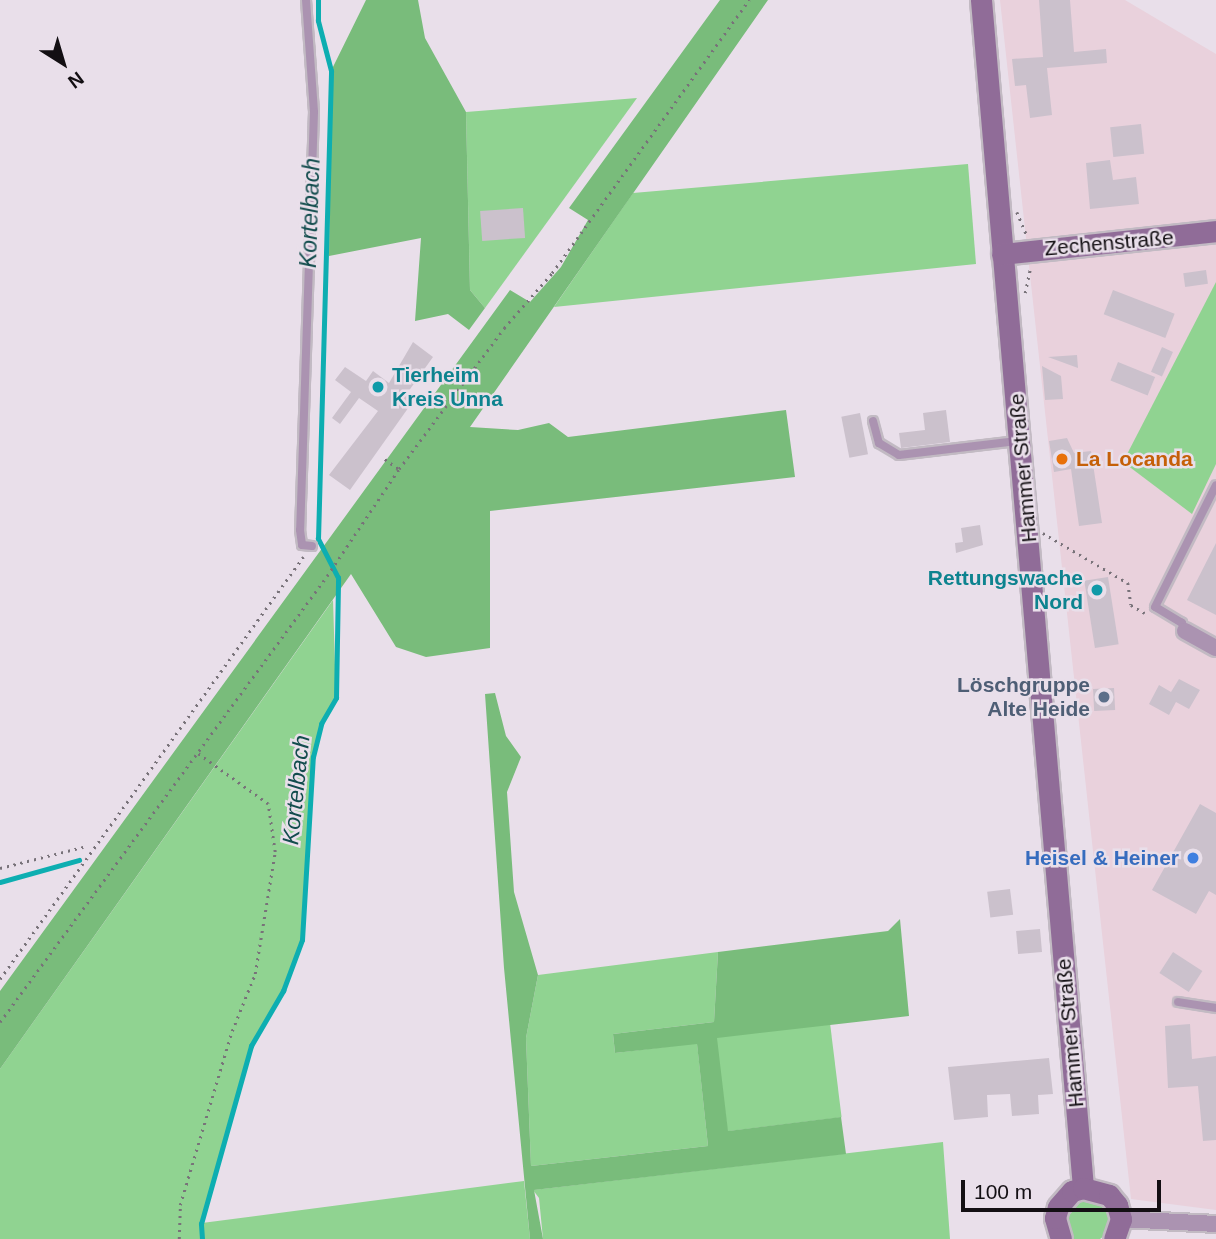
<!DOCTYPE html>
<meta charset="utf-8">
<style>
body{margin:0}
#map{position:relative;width:1216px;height:1239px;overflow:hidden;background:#e9dfea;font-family:Arial,sans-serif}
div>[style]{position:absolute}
.industrial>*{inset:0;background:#e9d1dc}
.green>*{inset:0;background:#90d391;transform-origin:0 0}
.round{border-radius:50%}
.forest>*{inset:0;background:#79bc7b}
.stream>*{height:4.5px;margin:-2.25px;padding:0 2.25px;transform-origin:2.25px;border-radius:2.25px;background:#0daeb1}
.building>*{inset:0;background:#cbc1cc;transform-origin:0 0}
.path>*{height:2.5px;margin-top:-1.25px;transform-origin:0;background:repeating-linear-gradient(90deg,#787279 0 2px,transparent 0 7px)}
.roads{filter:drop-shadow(2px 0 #c2bac3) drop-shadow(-2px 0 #c2bac3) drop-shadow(0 2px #c2bac3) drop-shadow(0 -2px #c2bac3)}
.lane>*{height:8px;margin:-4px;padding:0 4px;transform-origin:4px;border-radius:4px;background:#ab93b1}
.street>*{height:16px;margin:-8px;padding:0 8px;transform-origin:8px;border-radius:8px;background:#ab93b1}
.secondary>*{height:21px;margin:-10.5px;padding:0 10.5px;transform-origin:10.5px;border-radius:10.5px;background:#906c98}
.dots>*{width:19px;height:19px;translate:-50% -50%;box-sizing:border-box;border:4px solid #e9dfea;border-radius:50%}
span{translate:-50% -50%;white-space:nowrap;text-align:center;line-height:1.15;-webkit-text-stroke:5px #e9dfea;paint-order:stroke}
.street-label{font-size:21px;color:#130f13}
.culture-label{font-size:21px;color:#0d838f;font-weight:700}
.left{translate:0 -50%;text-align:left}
.right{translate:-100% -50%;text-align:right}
.food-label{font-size:21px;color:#c56008;font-weight:700}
.service-label{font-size:21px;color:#4e5e75;font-weight:700}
.shop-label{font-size:21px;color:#366cbe;font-weight:700}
.water-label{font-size:23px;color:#124c4d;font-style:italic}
.north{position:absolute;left:28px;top:28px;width:70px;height:70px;-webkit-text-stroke:5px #e9dfea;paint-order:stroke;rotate:143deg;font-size:19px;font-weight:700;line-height:28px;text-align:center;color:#130f13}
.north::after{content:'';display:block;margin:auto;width:24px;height:32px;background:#130f13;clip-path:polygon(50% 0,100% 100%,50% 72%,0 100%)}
.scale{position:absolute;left:961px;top:1180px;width:200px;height:32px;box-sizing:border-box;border:4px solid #130f13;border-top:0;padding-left:9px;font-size:21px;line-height:24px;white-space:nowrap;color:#130f13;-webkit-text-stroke:5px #e9dfea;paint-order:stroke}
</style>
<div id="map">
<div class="industrial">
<i style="clip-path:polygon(1000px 0,1125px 0,1216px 54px,1216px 1210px,1131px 1199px)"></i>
</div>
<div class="green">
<i style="clip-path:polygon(637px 98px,485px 308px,470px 290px,466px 112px)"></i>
<i style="clip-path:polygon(968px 164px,976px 264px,554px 307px,633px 193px)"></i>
<i style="clip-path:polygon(1216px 282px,1216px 464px,1192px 514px,1123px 462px)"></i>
<i style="clip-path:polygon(333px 600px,336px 698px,321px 724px,313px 757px,302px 940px,283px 991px,251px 1046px,202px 1223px,524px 1181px,530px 1239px,0 1239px,0 1069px)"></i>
<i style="clip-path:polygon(718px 952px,714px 1022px,613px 1034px,615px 1053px,697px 1043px,708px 1146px,531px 1166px,526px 1038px,538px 975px)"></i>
<i style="left:830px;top:1023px;width:95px;height:115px;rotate:83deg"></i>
<i style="clip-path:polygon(943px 1142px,950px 1239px,543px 1239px,539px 1198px,533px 1190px)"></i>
<i class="round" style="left:1064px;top:1197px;width:46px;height:46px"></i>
</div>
<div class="forest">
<i style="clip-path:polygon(366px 0,418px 0,425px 38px,466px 112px,470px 290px,485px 308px,469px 330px,448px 314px,415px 321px,421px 238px,329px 256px,331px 71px)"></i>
<i style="clip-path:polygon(720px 0,768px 0,470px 427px,518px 430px,549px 423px,568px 437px,786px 410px,795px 477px,490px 511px,490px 648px,426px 657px,396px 647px,351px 574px,0 1069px,0 991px,510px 290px,530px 302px,561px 267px,588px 220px,569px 208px)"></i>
<i style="clip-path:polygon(495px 693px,506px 736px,521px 757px,507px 792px,514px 892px,538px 975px,526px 1038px,531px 1166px,708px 1146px,697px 1044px,615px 1053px,613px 1034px,714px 1022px,718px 952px,888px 931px,900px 919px,909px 1016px,717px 1038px,728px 1131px,841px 1117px,846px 1154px,534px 1190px,543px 1239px,530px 1239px,504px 968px,485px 694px)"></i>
</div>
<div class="stream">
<i style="left:0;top:882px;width:82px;rotate:-15.6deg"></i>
<i style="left:202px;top:1239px;width:15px;rotate:-94deg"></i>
<i style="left:201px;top:1224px;width:185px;rotate:-74.3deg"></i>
<i style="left:251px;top:1046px;width:64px;rotate:-59.8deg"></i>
<i style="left:283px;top:991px;width:54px;rotate:-69.6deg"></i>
<i style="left:302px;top:940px;width:183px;rotate:-86.6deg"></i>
<i style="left:313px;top:757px;width:34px;rotate:-76deg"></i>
<i style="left:321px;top:724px;width:30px;rotate:-60deg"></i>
<i style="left:336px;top:698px;width:120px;rotate:-89deg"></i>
<i style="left:338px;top:578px;width:44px;rotate:-117.1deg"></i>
<i style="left:318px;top:539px;width:468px;rotate:-88.4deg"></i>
<i style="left:331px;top:71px;width:52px;rotate:-104.6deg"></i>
<i style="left:318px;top:21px;width:21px;rotate:-90deg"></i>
</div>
<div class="building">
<i style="clip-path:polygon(1039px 0,1070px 0,1074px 52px,1106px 49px,1107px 63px,1047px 68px,1052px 115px,1030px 118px,1026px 85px,1015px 86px,1012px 59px,1043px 57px)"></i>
<i style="left:1141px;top:124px;width:30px;height:31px;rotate:84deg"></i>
<i style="clip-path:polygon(1110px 160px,1113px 180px,1136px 177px,1139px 204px,1090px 209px,1086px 163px)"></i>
<i style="left:523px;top:208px;width:30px;height:43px;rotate:86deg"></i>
<i style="left:1206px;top:270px;width:14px;height:23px;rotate:82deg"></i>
<i style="left:1113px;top:290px;width:66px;height:26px;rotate:21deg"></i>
<i style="clip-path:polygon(413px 342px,433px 357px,408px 392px,416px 397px,350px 490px,329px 475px,378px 411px,359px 398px,340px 424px,332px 418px,351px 392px,335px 380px,345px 367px,366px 381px,373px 371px,389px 383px)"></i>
<i style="left:1162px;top:347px;width:12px;height:27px;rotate:24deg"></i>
<i style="clip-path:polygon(1077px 355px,1078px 368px,1048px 357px)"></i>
<i style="left:1118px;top:362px;width:40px;height:20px;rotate:22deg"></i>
<i style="clip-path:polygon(1042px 366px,1061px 376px,1063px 399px,1045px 400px)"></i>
<i style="clip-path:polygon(946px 410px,950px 442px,901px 448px,899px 433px,925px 430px,923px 413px)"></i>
<i style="left:860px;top:413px;width:42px;height:19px;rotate:79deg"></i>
<i style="clip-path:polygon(1067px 438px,1074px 453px,1091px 451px,1102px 523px,1079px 526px,1071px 469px,1054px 472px,1049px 441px)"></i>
<i style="clip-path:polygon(980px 525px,983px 545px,956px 553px,955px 543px,963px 542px,961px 528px)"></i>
<i style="clip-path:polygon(1216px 543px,1216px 615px,1187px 600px)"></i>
<i style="left:1108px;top:577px;width:68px;height:24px;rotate:81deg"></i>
<i style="clip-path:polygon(1179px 679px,1200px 690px,1189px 709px,1176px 702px,1169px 715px,1149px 704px,1159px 685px,1171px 692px)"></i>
<i style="left:1114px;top:688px;width:22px;height:21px;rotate:87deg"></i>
<i style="clip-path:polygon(1200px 804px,1216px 813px,1216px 895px,1209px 891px,1196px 914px,1152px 890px)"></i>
<i style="left:1010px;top:889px;width:26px;height:23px;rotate:83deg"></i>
<i style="left:1040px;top:929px;width:23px;height:24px;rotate:85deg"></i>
<i style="left:1173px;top:952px;width:35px;height:25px;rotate:33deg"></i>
<i style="clip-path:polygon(1190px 1024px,1192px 1059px,1216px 1056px,1216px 1140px,1203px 1141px,1198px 1086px,1168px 1088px,1165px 1026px)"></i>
<i style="clip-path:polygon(1049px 1058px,1053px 1094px,1038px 1095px,1039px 1114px,1012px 1116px,1010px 1094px,987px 1095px,988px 1117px,954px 1120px,948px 1067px)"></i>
</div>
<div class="path">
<i style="left:1017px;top:212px;width:25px;rotate:67deg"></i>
<i style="left:1025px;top:293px;width:25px;rotate:-78deg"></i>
<i style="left:385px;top:459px;width:17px;rotate:36deg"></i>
<i style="left:1043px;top:533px;width:99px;rotate:30.5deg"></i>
<i style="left:1128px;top:583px;width:22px;rotate:82deg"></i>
<i style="left:1131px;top:605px;width:16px;rotate:30deg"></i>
<i style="left:0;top:868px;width:86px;rotate:-14.2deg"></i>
<i style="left:0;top:979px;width:520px;rotate:-54.32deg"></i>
<i style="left:0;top:1022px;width:553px;rotate:-53.75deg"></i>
<i style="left:327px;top:576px;width:129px;rotate:-56.1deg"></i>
<i style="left:399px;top:469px;width:176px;rotate:-53.3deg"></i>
<i style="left:504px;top:328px;width:73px;rotate:-48.9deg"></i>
<i style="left:552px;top:273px;width:337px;rotate:-54.2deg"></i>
<i style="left:179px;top:1239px;width:34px;rotate:-88deg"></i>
<i style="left:180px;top:1205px;width:182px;rotate:-73.4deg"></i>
<i style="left:232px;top:1031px;width:61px;rotate:-68deg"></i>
<i style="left:255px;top:974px;width:124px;rotate:-80.7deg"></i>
<i style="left:275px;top:852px;width:49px;rotate:-98.3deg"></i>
<i style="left:268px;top:804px;width:87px;rotate:-144.3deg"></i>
</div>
<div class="roads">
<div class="lane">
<i style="left:306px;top:0;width:112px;rotate:85.9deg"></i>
<i style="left:314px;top:112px;width:418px;rotate:91.9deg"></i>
<i style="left:300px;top:530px;width:15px;rotate:82deg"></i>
<i style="left:302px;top:545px;width:10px;rotate:6deg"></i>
<i style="left:873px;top:421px;width:23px;rotate:75deg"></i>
<i style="left:879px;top:443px;width:23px;rotate:31deg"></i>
<i style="left:899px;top:455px;width:119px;rotate:-6.8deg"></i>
<i style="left:1185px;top:631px;width:9px;rotate:-111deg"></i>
<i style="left:1182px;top:623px;width:31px;rotate:-149deg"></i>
<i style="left:1155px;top:607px;width:136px;rotate:-63.4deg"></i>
<i style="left:1178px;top:1002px;width:38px;rotate:9deg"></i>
</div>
<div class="street">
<i style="left:1185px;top:631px;width:35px;rotate:29deg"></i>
<i style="left:1121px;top:1219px;width:95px;rotate:3deg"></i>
</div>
<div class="secondary">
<i style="left:981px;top:0;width:1192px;rotate:85.09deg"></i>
<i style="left:1002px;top:254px;width:215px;rotate:-6.1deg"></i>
<i style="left:1061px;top:1239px;width:22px;rotate:-106deg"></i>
<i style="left:1055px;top:1218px;width:11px;rotate:-75deg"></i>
<i style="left:1058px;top:1207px;width:21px;rotate:-49deg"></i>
<i style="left:1072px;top:1191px;width:11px;rotate:-15deg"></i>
<i style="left:1083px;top:1188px;width:27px;rotate:15deg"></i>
<i style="left:1109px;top:1195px;width:13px;rotate:51deg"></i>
<i style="left:1117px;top:1205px;width:15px;rotate:74deg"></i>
<i style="left:1121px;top:1219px;width:21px;rotate:109deg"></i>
</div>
</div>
<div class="dots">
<i style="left:378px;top:387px;background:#0f9aa8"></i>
<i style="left:1062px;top:459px;background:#e8710a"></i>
<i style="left:1097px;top:590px;background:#0f9aa8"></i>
<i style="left:1104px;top:697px;background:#5c6f8a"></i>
<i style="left:1193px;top:858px;background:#3f7fe0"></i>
</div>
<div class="street-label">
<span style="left:1109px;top:243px;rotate:-5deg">Zechenstraße</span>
<span style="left:1023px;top:468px;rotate:-95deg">Hammer Straße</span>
<span style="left:1070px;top:1033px;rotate:-95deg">Hammer Straße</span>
</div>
<div class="culture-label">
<span class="left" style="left:392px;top:387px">Tierheim<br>Kreis Unna</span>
<span class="right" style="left:1083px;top:590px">Rettungswache<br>Nord</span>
</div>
<div class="food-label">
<span class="left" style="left:1076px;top:459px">La Locanda</span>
</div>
<div class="service-label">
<span class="right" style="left:1090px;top:697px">Löschgruppe<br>Alte Heide</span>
</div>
<div class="shop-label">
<span class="right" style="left:1179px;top:858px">Heisel &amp; Heiner</span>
</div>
<div class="water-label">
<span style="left:310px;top:213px;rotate:-88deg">Kortelbach</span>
<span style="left:296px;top:790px;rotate:-84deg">Kortelbach</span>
</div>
<div class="north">N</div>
<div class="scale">100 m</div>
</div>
